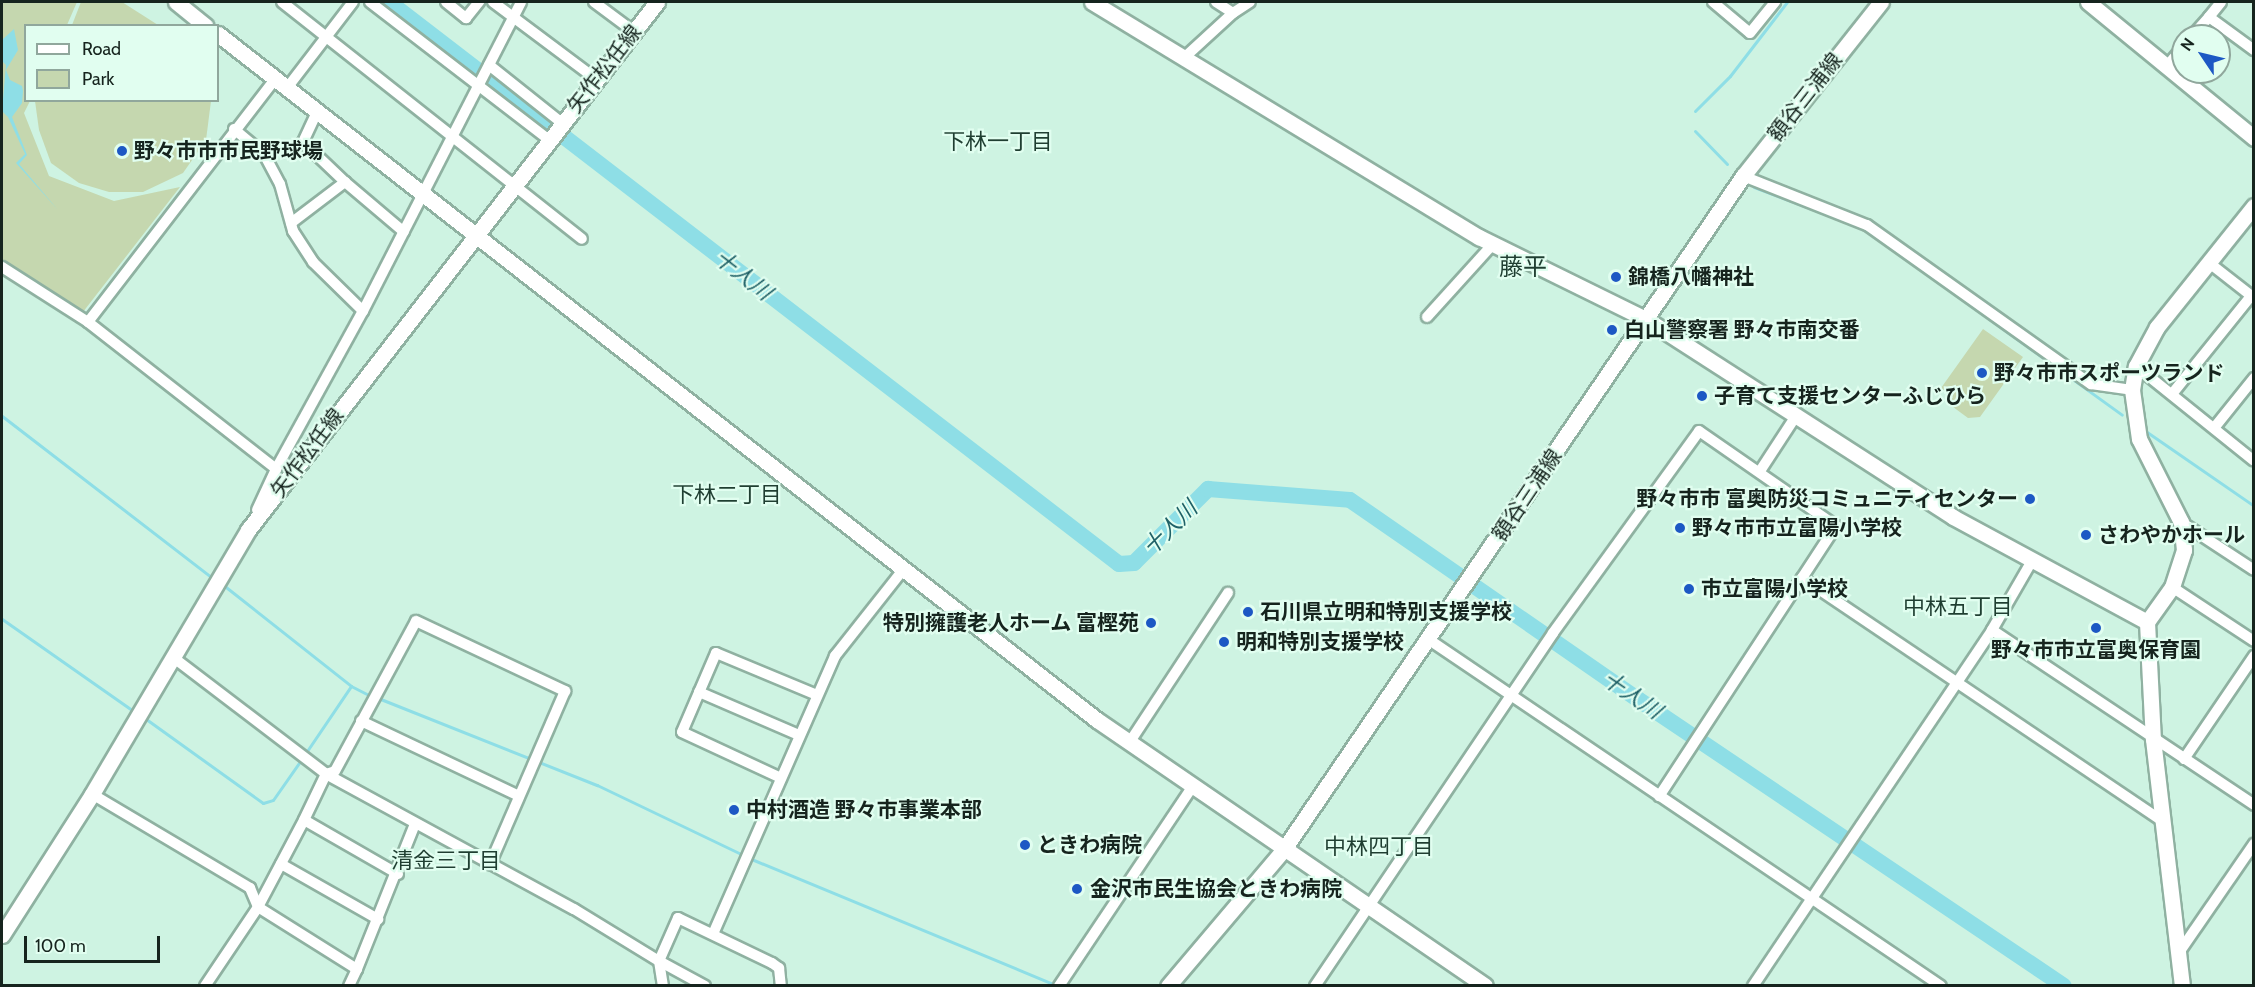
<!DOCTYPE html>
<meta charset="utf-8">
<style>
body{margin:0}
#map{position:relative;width:2255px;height:987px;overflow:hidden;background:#cef3e2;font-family:Cabin,"Noto Sans JP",sans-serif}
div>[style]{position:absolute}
.green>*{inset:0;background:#c5d7af}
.water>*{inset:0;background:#8edee6}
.stream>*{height:3px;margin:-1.5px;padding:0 1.5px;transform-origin:1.5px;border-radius:1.5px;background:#8edee6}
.river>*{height:16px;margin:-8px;padding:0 8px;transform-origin:8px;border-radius:8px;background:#8edee6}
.roads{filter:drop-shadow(2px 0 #8fb1a1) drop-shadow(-2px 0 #8fb1a1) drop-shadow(0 2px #8fb1a1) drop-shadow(0 -2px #8fb1a1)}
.street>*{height:10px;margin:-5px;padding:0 5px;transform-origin:5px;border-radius:5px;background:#fff}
.secondary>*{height:15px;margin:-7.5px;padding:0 7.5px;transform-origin:7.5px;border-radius:7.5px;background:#fff}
.dots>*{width:16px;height:16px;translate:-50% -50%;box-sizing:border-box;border:3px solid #e1fef0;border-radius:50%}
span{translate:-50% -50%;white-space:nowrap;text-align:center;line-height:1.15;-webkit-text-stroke:4.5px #e1fef0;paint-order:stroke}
.street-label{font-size:21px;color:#16241e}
.poi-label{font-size:21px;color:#16241e;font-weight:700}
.left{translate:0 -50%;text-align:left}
.right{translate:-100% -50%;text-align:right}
.neighbourhood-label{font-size:22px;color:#1f3e31}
.water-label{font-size:22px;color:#1f6167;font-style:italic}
.quarter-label{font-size:24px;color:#1f3e31}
.frame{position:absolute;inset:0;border:3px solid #16241e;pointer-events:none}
.legend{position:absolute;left:24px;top:24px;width:195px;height:78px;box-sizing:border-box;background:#e1fef0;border:2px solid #90a79c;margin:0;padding:8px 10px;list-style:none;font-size:18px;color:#16241e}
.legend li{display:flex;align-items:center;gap:12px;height:30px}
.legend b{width:30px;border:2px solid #90a79c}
.north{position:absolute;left:2171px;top:24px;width:60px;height:60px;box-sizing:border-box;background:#e1fef0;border:2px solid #90a79c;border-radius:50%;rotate:305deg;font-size:16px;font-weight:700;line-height:24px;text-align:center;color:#16241e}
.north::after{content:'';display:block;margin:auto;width:21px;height:27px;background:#1d58c4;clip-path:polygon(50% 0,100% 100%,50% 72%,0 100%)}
.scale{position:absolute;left:24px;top:936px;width:136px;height:27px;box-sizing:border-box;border:3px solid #16241e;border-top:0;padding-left:8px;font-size:18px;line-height:21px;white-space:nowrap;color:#16241e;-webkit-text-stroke:4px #e1fef0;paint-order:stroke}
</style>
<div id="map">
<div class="green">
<i style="clip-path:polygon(2px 2px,77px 2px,67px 25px,26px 26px,26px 100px,30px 101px,24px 113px,49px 176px,114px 201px,180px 187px,83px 312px,2px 260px)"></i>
<i style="clip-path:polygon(81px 2px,122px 2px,158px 25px,72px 25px)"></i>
<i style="clip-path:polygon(35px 101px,35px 100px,211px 101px,206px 140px,183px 173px,143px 192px,109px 192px,79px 183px,51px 163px,39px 130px)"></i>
<i style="clip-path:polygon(1983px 329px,2023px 357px,1980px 417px,1968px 418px,1949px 404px,1953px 397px,1941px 388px)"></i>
</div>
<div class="water">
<i style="clip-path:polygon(14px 29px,18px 50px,6px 70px,10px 80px,22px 86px,23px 91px,22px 103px,12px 117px,27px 155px,19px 164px,58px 210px,16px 163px,25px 154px,8px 117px,2px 111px,6px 65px,2px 61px,2px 40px)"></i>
</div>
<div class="stream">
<i style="left:1695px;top:111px;width:49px;rotate:-45deg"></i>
<i style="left:1730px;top:76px;width:93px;rotate:-52.4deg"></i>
<i style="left:1695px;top:131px;width:46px;rotate:45.9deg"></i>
<i style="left:1754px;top:187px;width:95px;rotate:20.9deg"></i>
<i style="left:1949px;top:290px;width:213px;rotate:35.8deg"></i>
<i style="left:2px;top:416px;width:262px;rotate:37.6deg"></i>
<i style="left:2144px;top:430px;width:134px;rotate:34.6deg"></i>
<i style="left:222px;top:584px;width:164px;rotate:38.3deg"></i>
<i style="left:351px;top:686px;width:22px;rotate:27deg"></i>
<i style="left:2px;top:619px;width:162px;rotate:35deg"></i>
<i style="left:378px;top:698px;width:236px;rotate:21.7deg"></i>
<i style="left:597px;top:785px;width:162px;rotate:25.6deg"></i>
<i style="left:146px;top:719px;width:144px;rotate:35.7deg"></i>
<i style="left:263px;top:803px;width:10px;rotate:-17deg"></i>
<i style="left:273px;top:800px;width:49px;rotate:-55deg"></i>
<i style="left:305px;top:754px;width:82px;rotate:-55.9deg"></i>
<i style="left:749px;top:858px;width:332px;rotate:22.5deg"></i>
</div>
<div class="river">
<i style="left:389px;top:2px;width:921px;rotate:37.59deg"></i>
<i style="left:1119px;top:564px;width:15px;rotate:-4deg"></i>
<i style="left:1134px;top:563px;width:105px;rotate:-45deg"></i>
<i style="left:1208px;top:489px;width:142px;rotate:4.4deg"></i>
<i style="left:1350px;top:500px;width:351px;rotate:34.7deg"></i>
<i style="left:1639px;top:700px;width:512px;rotate:33.94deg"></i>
</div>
<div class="roads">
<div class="street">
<i style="left:282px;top:2px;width:382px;rotate:38.3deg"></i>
<i style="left:370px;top:2px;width:226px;rotate:37.6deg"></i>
<i style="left:446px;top:2px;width:26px;rotate:39deg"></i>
<i style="left:466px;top:18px;width:21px;rotate:-51deg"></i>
<i style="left:493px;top:2px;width:129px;rotate:36.8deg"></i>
<i style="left:594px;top:2px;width:49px;rotate:36.6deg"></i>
<i style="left:1216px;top:2px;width:20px;rotate:33deg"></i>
<i style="left:1233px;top:13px;width:20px;rotate:-33deg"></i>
<i style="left:1713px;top:2px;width:48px;rotate:40deg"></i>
<i style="left:1750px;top:33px;width:40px;rotate:-51deg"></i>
<i style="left:2209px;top:17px;width:19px;rotate:-51deg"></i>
<i style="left:2192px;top:36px;width:25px;rotate:-48deg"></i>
<i style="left:2209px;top:17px;width:56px;rotate:36.3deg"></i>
<i style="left:1186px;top:56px;width:64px;rotate:-42.5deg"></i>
<i style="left:489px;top:65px;width:93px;rotate:38.5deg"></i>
<i style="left:2167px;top:66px;width:25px;rotate:-50deg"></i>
<i style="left:287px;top:88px;width:108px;rotate:-52.5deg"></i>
<i style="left:234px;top:129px;width:39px;rotate:40deg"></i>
<i style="left:264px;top:154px;width:34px;rotate:62deg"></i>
<i style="left:280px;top:184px;width:49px;rotate:74.5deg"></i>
<i style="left:293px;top:231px;width:37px;rotate:57deg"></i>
<i style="left:313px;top:262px;width:70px;rotate:44.4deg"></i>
<i style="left:1743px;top:176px;width:133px;rotate:21.6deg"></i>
<i style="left:1867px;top:225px;width:275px;rotate:35.4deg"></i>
<i style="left:2091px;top:384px;width:41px;rotate:8.3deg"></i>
<i style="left:345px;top:182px;width:77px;rotate:40.3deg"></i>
<i style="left:291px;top:223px;width:68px;rotate:-37.2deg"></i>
<i style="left:345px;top:182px;width:58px;rotate:-136.4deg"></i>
<i style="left:303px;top:142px;width:33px;rotate:-65deg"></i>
<i style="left:2208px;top:262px;width:58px;rotate:38deg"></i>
<i style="left:2px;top:267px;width:102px;rotate:32.6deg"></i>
<i style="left:88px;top:322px;width:239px;rotate:38deg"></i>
<i style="left:276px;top:469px;width:45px;rotate:114.9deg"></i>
<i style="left:1427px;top:317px;width:98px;rotate:-47.9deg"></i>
<i style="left:88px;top:322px;width:307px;rotate:-52.4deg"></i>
<i style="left:2136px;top:366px;width:151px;rotate:38.8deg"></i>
<i style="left:2172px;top:394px;width:126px;rotate:-51.1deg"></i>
<i style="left:2214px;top:428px;width:64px;rotate:-51.3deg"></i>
<i style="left:276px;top:469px;width:180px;rotate:-61.2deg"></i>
<i style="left:363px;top:311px;width:347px;rotate:-62.9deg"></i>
<i style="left:1760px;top:471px;width:66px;rotate:-56.8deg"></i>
<i style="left:2181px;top:522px;width:87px;rotate:33.3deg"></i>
<i style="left:1802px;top:578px;width:437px;rotate:34deg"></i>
<i style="left:2172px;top:587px;width:98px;rotate:33.4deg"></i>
<i style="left:1992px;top:630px;width:315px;rotate:33.7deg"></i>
<i style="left:1428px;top:639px;width:619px;rotate:34.07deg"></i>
<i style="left:174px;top:658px;width:191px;rotate:37.3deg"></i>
<i style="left:326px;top:774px;width:282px;rotate:28.6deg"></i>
<i style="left:574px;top:909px;width:100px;rotate:31.5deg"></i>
<i style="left:659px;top:961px;width:25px;rotate:81deg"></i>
<i style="left:699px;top:692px;width:109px;rotate:23.3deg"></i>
<i style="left:361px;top:721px;width:175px;rotate:25.4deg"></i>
<i style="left:1129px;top:743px;width:180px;rotate:-56.6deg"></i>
<i style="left:2184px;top:759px;width:125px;rotate:-55.8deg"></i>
<i style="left:781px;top:778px;width:109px;rotate:-155.1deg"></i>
<i style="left:682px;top:732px;width:86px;rotate:-66.7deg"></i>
<i style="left:716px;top:653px;width:109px;rotate:22.6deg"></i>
<i style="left:92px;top:794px;width:184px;rotate:30.7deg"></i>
<i style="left:250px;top:888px;width:21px;rotate:67deg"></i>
<i style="left:258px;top:907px;width:117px;rotate:32.1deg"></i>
<i style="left:357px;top:969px;width:156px;rotate:-68.2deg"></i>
<i style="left:281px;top:864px;width:112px;rotate:29.6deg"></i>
<i style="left:398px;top:874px;width:108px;rotate:-150.1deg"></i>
<i style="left:304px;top:820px;width:51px;rotate:-64.4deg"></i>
<i style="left:326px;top:774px;width:9px;rotate:-18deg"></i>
<i style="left:335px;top:771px;width:170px;rotate:-61.6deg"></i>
<i style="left:416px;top:621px;width:165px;rotate:25.2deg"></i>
<i style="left:565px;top:691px;width:189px;rotate:113.4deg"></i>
<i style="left:713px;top:934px;width:304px;rotate:-66.3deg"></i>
<i style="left:835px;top:656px;width:110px;rotate:-51.7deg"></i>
<i style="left:2178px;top:954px;width:134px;rotate:-55.4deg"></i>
<i style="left:205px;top:986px;width:95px;rotate:-56.1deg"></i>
<i style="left:258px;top:907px;width:98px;rotate:-62.1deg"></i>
<i style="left:349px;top:986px;width:19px;rotate:-65deg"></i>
<i style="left:705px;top:986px;width:52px;rotate:-151.5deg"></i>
<i style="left:659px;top:961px;width:47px;rotate:-66.2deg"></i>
<i style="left:678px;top:918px;width:104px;rotate:25.6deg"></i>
<i style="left:772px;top:963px;width:9px;rotate:36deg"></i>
<i style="left:779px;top:968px;width:18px;rotate:84deg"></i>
<i style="left:1059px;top:986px;width:239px;rotate:-56.2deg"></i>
<i style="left:1315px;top:986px;width:426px;rotate:-56deg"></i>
<i style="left:1553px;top:633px;width:249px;rotate:-54.1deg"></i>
<i style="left:1699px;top:431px;width:167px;rotate:34.7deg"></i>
<i style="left:1836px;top:526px;width:323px;rotate:123.2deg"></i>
<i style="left:1753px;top:986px;width:429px;rotate:-56.1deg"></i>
<i style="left:1992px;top:630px;width:82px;rotate:-60deg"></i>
</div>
<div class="secondary">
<i style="left:176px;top:2px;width:38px;rotate:39deg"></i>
<i style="left:1092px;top:2px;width:453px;rotate:31.3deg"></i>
<i style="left:1479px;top:237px;width:186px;rotate:26.2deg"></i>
<i style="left:1646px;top:319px;width:365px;rotate:32.8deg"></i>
<i style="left:1953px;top:517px;width:221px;rotate:28.4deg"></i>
<i style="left:2147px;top:622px;width:43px;rotate:-54.5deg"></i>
<i style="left:2172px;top:587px;width:39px;rotate:-72deg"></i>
<i style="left:2184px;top:550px;width:28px;rotate:-96deg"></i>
<i style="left:2181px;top:522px;width:93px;rotate:-116.8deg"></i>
<i style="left:2139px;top:439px;width:49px;rotate:-98.1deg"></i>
<i style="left:2132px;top:390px;width:24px;rotate:-81deg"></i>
<i style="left:2136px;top:366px;width:44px;rotate:-61.7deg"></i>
<i style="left:2157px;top:327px;width:155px;rotate:-51.3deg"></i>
<i style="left:2088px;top:2px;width:215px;rotate:39.3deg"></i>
<i style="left:218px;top:34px;width:1115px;rotate:37.97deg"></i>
<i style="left:1097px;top:720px;width:470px;rotate:34.4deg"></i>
<i style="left:2147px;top:622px;width:117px;rotate:87.1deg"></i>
<i style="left:2153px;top:739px;width:249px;rotate:83.3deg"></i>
<i style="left:2px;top:935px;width:167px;rotate:-57.4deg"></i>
<i style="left:92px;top:794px;width:307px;rotate:-59.4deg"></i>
<i style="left:248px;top:530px;width:668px;rotate:-52.24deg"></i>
<i style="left:1168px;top:986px;width:180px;rotate:-49.7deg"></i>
<i style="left:1284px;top:849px;width:815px;rotate:-55.71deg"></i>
<i style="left:1743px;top:176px;width:222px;rotate:-51.6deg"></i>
</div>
</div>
<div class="dots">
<i style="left:122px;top:151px;background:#1d58c4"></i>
<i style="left:1616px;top:277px;background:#1d58c4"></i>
<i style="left:1612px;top:330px;background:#1d58c4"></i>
<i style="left:1982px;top:373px;background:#1d58c4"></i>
<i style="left:1702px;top:396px;background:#1d58c4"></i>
<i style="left:2030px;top:499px;background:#1d58c4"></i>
<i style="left:1680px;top:528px;background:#1d58c4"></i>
<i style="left:2086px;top:535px;background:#1d58c4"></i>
<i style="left:1689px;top:589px;background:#1d58c4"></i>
<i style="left:1248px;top:612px;background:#1d58c4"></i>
<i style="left:1151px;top:623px;background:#1d58c4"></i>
<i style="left:2096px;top:628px;background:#1d58c4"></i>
<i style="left:1224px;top:642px;background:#1d58c4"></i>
<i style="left:734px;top:810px;background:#1d58c4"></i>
<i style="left:1025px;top:845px;background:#1d58c4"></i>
<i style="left:1077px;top:889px;background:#1d58c4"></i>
</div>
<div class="street-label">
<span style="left:604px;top:69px;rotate:-52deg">矢作松任線</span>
<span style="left:1805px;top:97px;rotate:-52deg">額谷三浦線</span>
<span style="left:307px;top:453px;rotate:-53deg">矢作松任線</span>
<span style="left:1527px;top:495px;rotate:-56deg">額谷三浦線</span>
</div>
<div class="poi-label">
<span class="left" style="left:134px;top:151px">野々市市市民野球場</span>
<span class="left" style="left:1628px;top:277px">錦橋八幡神社</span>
<span class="left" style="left:1624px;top:330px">白山警察署 野々市南交番</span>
<span class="left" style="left:1994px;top:373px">野々市市スポーツランド</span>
<span class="left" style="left:1714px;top:396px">子育て支援センターふじひら</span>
<span class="right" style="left:2018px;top:499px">野々市市 富奥防災コミュニティセンター</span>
<span class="left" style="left:1692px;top:528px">野々市市立富陽小学校</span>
<span class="left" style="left:2098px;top:535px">さわやかホール</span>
<span class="left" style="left:1701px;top:589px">市立富陽小学校</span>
<span class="left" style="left:1260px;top:612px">石川県立明和特別支援学校</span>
<span class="right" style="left:1139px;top:623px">特別擁護老人ホーム 富樫苑</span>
<span class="left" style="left:1236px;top:642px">明和特別支援学校</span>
<span style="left:2096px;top:650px">野々市市立富奥保育園</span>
<span class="left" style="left:746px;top:810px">中村酒造 野々市事業本部</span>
<span class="left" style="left:1037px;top:845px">ときわ病院</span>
<span class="left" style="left:1090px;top:889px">金沢市民生協会ときわ病院</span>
</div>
<div class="neighbourhood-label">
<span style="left:998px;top:142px">下林一丁目</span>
<span style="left:727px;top:495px">下林二丁目</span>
<span style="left:1958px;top:607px">中林五丁目</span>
<span style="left:1379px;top:847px">中林四丁目</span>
<span style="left:446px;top:861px">清金三丁目</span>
</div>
<div class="water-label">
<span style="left:743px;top:275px;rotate:38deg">十人川</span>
<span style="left:1170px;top:528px;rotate:-45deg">十人川</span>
<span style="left:1632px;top:695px;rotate:34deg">十人川</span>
</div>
<div class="quarter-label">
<span style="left:1523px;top:267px">藤平</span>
</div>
<div class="frame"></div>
<ul class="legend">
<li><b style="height:8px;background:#fff"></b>Road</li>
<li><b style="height:16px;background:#c5d7af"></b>Park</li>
</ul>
<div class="north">N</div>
<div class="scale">100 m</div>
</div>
